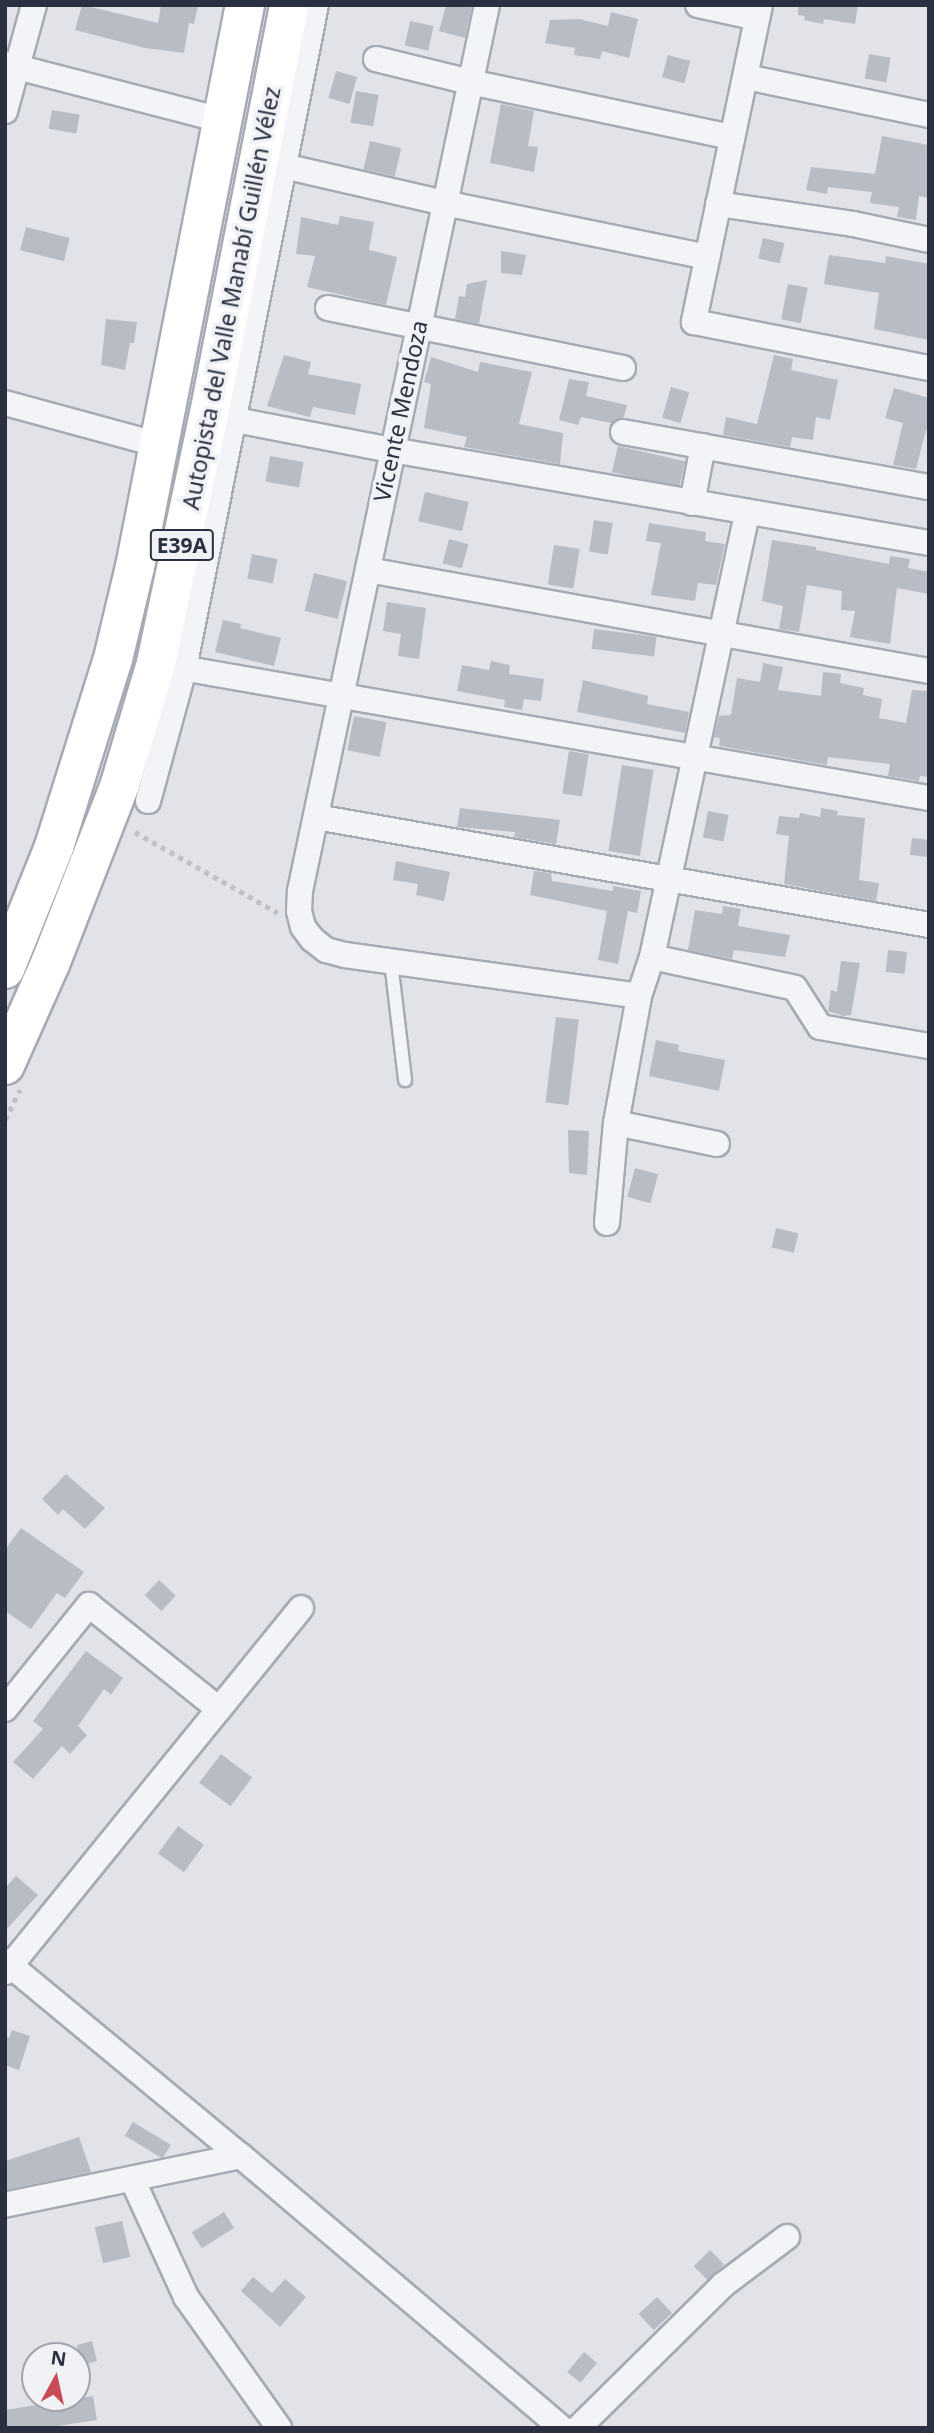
<!DOCTYPE html>
<meta charset="utf-8">
<style>
body{margin:0}
#map{position:relative;width:934px;height:2433px;overflow:hidden;background:#e1e3e9;font-family:"Noto Sans",sans-serif}
div>[style]{position:absolute}
.building>*{inset:0;background:#b8bcc5;transform-origin:0 0}
.path>*{height:4.5px;margin-top:-2.25px;transform-origin:0;background:repeating-linear-gradient(90deg,#bfc1c7 0 5px,transparent 0 10px)}
.roads{filter:drop-shadow(2px 0 #a6aab3) drop-shadow(-2px 0 #a6aab3) drop-shadow(0 2px #a6aab3) drop-shadow(0 -2px #a6aab3)}
.service>*{height:12px;margin:-6px;padding:0 6px;transform-origin:6px;border-radius:6px;background:#f3f4f7}
.minor>*{height:24px;margin:-12px;padding:0 12px;transform-origin:12px;border-radius:12px;background:#f3f4f7}
.primary>*{height:38px;margin:-19px;padding:0 19px;transform-origin:19px;border-radius:19px;background:#fff}
span{translate:-50% -50%;white-space:nowrap;text-align:center;line-height:1.15;-webkit-text-stroke:7px #f0f2f6;paint-order:stroke}
.shield-label span{padding:2px 5px;background:#f0f2f6;border:2px solid;border-radius:5px;-webkit-text-stroke-width:0}
.shield-label{font-size:21px;color:#2a3040;font-weight:700}
.street-label{font-size:23px;color:#2a3040}
.frame{position:absolute;inset:0;border:7px solid #2a3040;pointer-events:none}
.north{position:absolute;left:21px;top:2342px;width:70px;height:70px;box-sizing:border-box;background:#f0f2f6;border:2px solid #a1a4ad;border-radius:50%;rotate:8deg;font-size:19px;font-weight:700;line-height:28px;text-align:center;color:#2a3040}
.north::after{content:'';display:block;margin:auto;width:24px;height:32px;background:#c94b55;clip-path:polygon(50% 0,100% 100%,50% 72%,0 100%)}
</style>
<div id="map">
<div class="building">
<i style="clip-path:polygon(82px 5px,158px 23px,161px 5px,198px 5px,194px 24px,189px 23px,184px 53px,145px 48px,75px 30px)"></i>
<i style="clip-path:polygon(446px 5px,472px 5px,465px 38px,439px 31px)"></i>
<i style="clip-path:polygon(798px 5px,858px 5px,855px 24px,824px 19px,823px 24px,804px 20px,805px 16px,798px 15px)"></i>
<i style="clip-path:polygon(611px 12px,638px 19px,629px 58px,602px 51px,600px 59px,574px 55px,575px 48px,545px 43px,550px 20px,579px 19px,608px 26px)"></i>
<i style="left:410px;top:21px;width:24px;height:25px;rotate:12deg"></i>
<i style="left:869px;top:54px;width:22px;height:25px;rotate:10deg"></i>
<i style="left:668px;top:55px;width:23px;height:23px;rotate:15deg"></i>
<i style="left:336px;top:71px;width:22px;height:28px;rotate:16deg"></i>
<i style="left:356px;top:91px;width:23px;height:32px;rotate:10deg"></i>
<i style="clip-path:polygon(501px 104px,534px 111px,528px 146px,538px 147px,534px 172px,490px 163px)"></i>
<i style="left:52px;top:110px;width:28px;height:19px;rotate:10deg"></i>
<i style="clip-path:polygon(882px 136px,929px 145px,929px 198px,919px 196px,916px 220px,897px 217px,899px 207px,870px 203px,872px 192px,828px 187px,827px 194px,806px 190px,811px 167px,875px 174px)"></i>
<i style="left:370px;top:141px;width:32px;height:29px;rotate:13deg"></i>
<i style="clip-path:polygon(340px 216px,374px 222px,369px 250px,397px 257px,386px 305px,307px 287px,315px 256px,296px 254px,301px 217px,338px 225px)"></i>
<i style="left:26px;top:227px;width:45px;height:24px;rotate:14deg"></i>
<i style="left:763px;top:238px;width:22px;height:21px;rotate:13deg"></i>
<i style="clip-path:polygon(501px 251px,526px 255px,522px 275px,501px 273px)"></i>
<i style="clip-path:polygon(829px 255px,885px 263px,886px 256px,929px 264px,929px 340px,874px 329px,879px 293px,824px 284px)"></i>
<i style="clip-path:polygon(487px 280px,479px 324px,455px 319px,459px 296px,465px 297px,467px 284px)"></i>
<i style="left:788px;top:284px;width:20px;height:36px;rotate:11deg"></i>
<i style="clip-path:polygon(106px 319px,137px 322px,134px 343px,130px 343px,125px 370px,101px 365px)"></i>
<i style="clip-path:polygon(284px 355px,311px 362px,308px 374px,361px 384px,355px 415px,313px 407px,310px 417px,267px 406px)"></i>
<i style="clip-path:polygon(774px 355px,793px 359px,791px 370px,838px 380px,830px 420px,816px 417px,813px 440px,792px 437px,790px 447px,723px 435px,726px 417px,757px 424px)"></i>
<i style="clip-path:polygon(431px 357px,478px 372px,480px 362px,532px 372px,519px 424px,563px 433px,560px 464px,464px 447px,467px 437px,424px 428px,431px 384px,424px 382px)"></i>
<i style="clip-path:polygon(569px 379px,589px 382px,586px 396px,627px 405px,624px 417px,611px 423px,581px 417px,578px 425px,559px 420px)"></i>
<i style="left:671px;top:387px;width:19px;height:32px;rotate:16deg"></i>
<i style="clip-path:polygon(894px 388px,929px 398px,929px 431px,926px 430px,916px 469px,893px 465px,903px 423px,885px 418px)"></i>
<i style="left:618px;top:446px;width:69px;height:27px;rotate:13deg"></i>
<i style="left:270px;top:456px;width:34px;height:26px;rotate:10deg"></i>
<i style="left:425px;top:492px;width:45px;height:30px;rotate:13deg"></i>
<i style="left:594px;top:520px;width:19px;height:32px;rotate:9deg"></i>
<i style="clip-path:polygon(649px 523px,706px 532px,705px 541px,725px 544px,716px 585px,698px 583px,695px 601px,651px 595px,661px 543px,646px 541px)"></i>
<i style="left:449px;top:539px;width:20px;height:25px;rotate:15deg"></i>
<i style="clip-path:polygon(772px 540px,816px 547px,816px 550px,889px 564px,890px 556px,910px 559px,908px 568px,929px 572px,929px 594px,897px 588px,890px 644px,850px 637px,855px 611px,841px 610px,842px 591px,807px 585px,799px 632px,779px 629px,783px 606px,762px 601px)"></i>
<i style="left:554px;top:545px;width:26px;height:40px;rotate:9deg"></i>
<i style="left:252px;top:554px;width:26px;height:25px;rotate:11deg"></i>
<i style="left:314px;top:573px;width:34px;height:39px;rotate:14deg"></i>
<i style="clip-path:polygon(387px 602px,426px 608px,419px 659px,398px 656px,401px 634px,383px 631px)"></i>
<i style="clip-path:polygon(223px 620px,241px 624px,240px 628px,281px 638px,274px 666px,215px 652px)"></i>
<i style="left:594px;top:629px;width:63px;height:20px;rotate:7deg"></i>
<i style="clip-path:polygon(491px 661px,510px 665px,509px 674px,544px 679px,541px 701px,524px 699px,522px 710px,504px 707px,505px 700px,457px 691px,462px 665px,489px 670px)"></i>
<i style="clip-path:polygon(763px 663px,783px 667px,778px 690px,821px 696px,823px 672px,841px 674px,840px 683px,864px 688px,863px 695px,882px 699px,879px 718px,906px 723px,912px 690px,929px 691px,929px 777px,920px 776px,919px 781px,888px 776px,890px 764px,828px 757px,827px 765px,719px 746px,720px 738px,714px 737px,719px 716px,731px 715px,737px 678px,760px 682px)"></i>
<i style="clip-path:polygon(583px 680px,648px 696px,647px 704px,689px 712px,685px 733px,577px 712px)"></i>
<i style="left:354px;top:716px;width:33px;height:35px;rotate:11deg"></i>
<i style="left:569px;top:751px;width:20px;height:43px;rotate:9deg"></i>
<i style="left:622px;top:765px;width:32px;height:87px;rotate:9deg"></i>
<i style="clip-path:polygon(460px 808px,560px 820px,556px 844px,514px 837px,515px 832px,457px 827px)"></i>
<i style="clip-path:polygon(821px 808px,838px 811px,837px 815px,865px 818px,859px 880px,879px 883px,876px 901px,784px 884px,789px 836px,776px 834px,779px 816px,799px 818px,800px 813px,820px 817px)"></i>
<i style="left:708px;top:811px;width:21px;height:27px;rotate:11deg"></i>
<i style="left:912px;top:838px;width:17px;height:17px;rotate:7deg"></i>
<i style="clip-path:polygon(396px 861px,450px 872px,444px 901px,416px 895px,418px 884px,393px 880px)"></i>
<i style="clip-path:polygon(534px 871px,551px 873px,552px 881px,613px 891px,613px 886px,641px 891px,637px 913px,628px 911px,618px 964px,598px 960px,607px 911px,530px 895px)"></i>
<i style="clip-path:polygon(723px 906px,741px 909px,738px 926px,790px 935px,785px 957px,734px 950px,732px 959px,688px 950px,695px 910px,722px 914px)"></i>
<i style="left:888px;top:950px;width:19px;height:22px;rotate:6deg"></i>
<i style="clip-path:polygon(841px 961px,860px 963px,851px 1015px,843px 1016px,828px 1011px,831px 990px,837px 992px)"></i>
<i style="left:556px;top:1017px;width:23px;height:86px;rotate:7deg"></i>
<i style="clip-path:polygon(656px 1040px,679px 1045px,678px 1051px,725px 1060px,719px 1091px,649px 1076px)"></i>
<i style="clip-path:polygon(568px 1130px,589px 1131px,587px 1175px,569px 1173px)"></i>
<i style="left:635px;top:1168px;width:24px;height:30px;rotate:15deg"></i>
<i style="left:776px;top:1228px;width:23px;height:20px;rotate:13deg"></i>
<i style="clip-path:polygon(66px 1474px,105px 1508px,85px 1529px,63px 1509px,58px 1515px,42px 1499px)"></i>
<i style="clip-path:polygon(21px 1528px,84px 1572px,65px 1598px,57px 1593px,31px 1629px,5px 1611px,5px 1550px)"></i>
<i style="left:159px;top:1580px;width:23px;height:21px;rotate:43deg"></i>
<i style="clip-path:polygon(86px 1651px,123px 1678px,111px 1695px,104px 1689px,78px 1726px,87px 1735px,70px 1754px,62px 1746px,33px 1779px,13px 1762px,43px 1729px,33px 1721px)"></i>
<i style="left:221px;top:1754px;width:39px;height:36px;rotate:37deg"></i>
<i style="left:178px;top:1826px;width:32px;height:34px;rotate:36deg"></i>
<i style="clip-path:polygon(16px 1876px,38px 1895px,5px 1931px,5px 1888px)"></i>
<i style="clip-path:polygon(12px 2030px,30px 2036px,19px 2070px,5px 2065px,5px 2037px,9px 2038px)"></i>
<i style="left:133px;top:2122px;width:44px;height:16px;rotate:31deg"></i>
<i style="clip-path:polygon(79px 2137px,91px 2172px,5px 2190px,5px 2161px)"></i>
<i style="left:224px;top:2212px;width:19px;height:38px;rotate:58deg"></i>
<i style="left:122px;top:2221px;width:37px;height:28px;rotate:77deg"></i>
<i style="left:710px;top:2250px;width:20px;height:23px;rotate:45deg"></i>
<i style="clip-path:polygon(253px 2277px,272px 2293px,285px 2279px,306px 2297px,280px 2327px,241px 2291px)"></i>
<i style="left:657px;top:2297px;width:22px;height:25px;rotate:47deg"></i>
<i style="clip-path:polygon(92px 2341px,97px 2361px,77px 2367px,77px 2345px)"></i>
<i style="left:584px;top:2352px;width:17px;height:26px;rotate:40deg"></i>
<i style="clip-path:polygon(93px 2396px,97px 2420px,44px 2428px,5px 2428px,5px 2410px)"></i>
</div>
<div class="path">
<i style="left:135px;top:832px;width:164px;rotate:29.5deg"></i>
<i style="left:5px;top:1120px;width:34px;rotate:-64deg"></i>
</div>
<div class="roads">
<div class="service">
<i style="left:391px;top:962px;width:119px;rotate:83.2deg"></i>
</div>
<div class="minor">
<i style="left:487px;top:5px;width:906px;rotate:101.92deg"></i>
<i style="left:300px;top:891px;width:20px;rotate:93deg"></i>
<i style="left:299px;top:911px;width:16px;rotate:76deg"></i>
<i style="left:303px;top:927px;width:15px;rotate:53deg"></i>
<i style="left:312px;top:939px;width:18px;rotate:38deg"></i>
<i style="left:326px;top:950px;width:20px;rotate:15deg"></i>
<i style="left:345px;top:955px;width:297px;rotate:7.9deg"></i>
<i style="left:698px;top:5px;width:60px;rotate:12.4deg"></i>
<i style="left:760px;top:5px;width:324px;rotate:101.8deg"></i>
<i style="left:694px;top:322px;width:239px;rotate:11.1deg"></i>
<i style="left:376px;top:59px;width:97px;rotate:13.7deg"></i>
<i style="left:470px;top:82px;width:268px;rotate:11.9deg"></i>
<i style="left:5px;top:64px;width:224px;rotate:14.5deg"></i>
<i style="left:746px;top:77px;width:187px;rotate:11.7deg"></i>
<i style="left:5px;top:111px;width:110px;rotate:-74.7deg"></i>
<i style="left:270px;top:163px;width:179px;rotate:12.9deg"></i>
<i style="left:444px;top:203px;width:269px;rotate:11.6deg"></i>
<i style="left:718px;top:204px;width:136px;rotate:8.4deg"></i>
<i style="left:853px;top:224px;width:78px;rotate:11.9deg"></i>
<i style="left:328px;top:308px;width:301px;rotate:11.5deg"></i>
<i style="left:5px;top:403px;width:161px;rotate:15.2deg"></i>
<i style="left:220px;top:417px;width:175px;rotate:10.9deg"></i>
<i style="left:392px;top:450px;width:545px;rotate:9.83deg"></i>
<i style="left:623px;top:432px;width:311px;rotate:10.2deg"></i>
<i style="left:692px;top:503px;width:58px;rotate:-79.1deg"></i>
<i style="left:368px;top:570px;width:570px;rotate:10.21deg"></i>
<i style="left:170px;top:666px;width:770px;rotate:9.87deg"></i>
<i style="left:148px;top:801px;width:137px;rotate:-74.7deg"></i>
<i style="left:184px;top:669px;width:677px;rotate:-78.76deg"></i>
<i style="left:316px;top:817px;width:622px;rotate:9.99deg"></i>
<i style="left:652px;top:957px;width:146px;rotate:12.2deg"></i>
<i style="left:795px;top:988px;width:46px;rotate:57.3deg"></i>
<i style="left:820px;top:1027px;width:111px;rotate:9.9deg"></i>
<i style="left:616px;top:1123px;width:103px;rotate:11.7deg"></i>
<i style="left:607px;top:1223px;width:100px;rotate:-84.9deg"></i>
<i style="left:616px;top:1123px;width:129px;rotate:-79.7deg"></i>
<i style="left:639px;top:996px;width:41px;rotate:-71.6deg"></i>
<i style="left:652px;top:957px;width:454px;rotate:-77.9deg"></i>
<i style="left:5px;top:1709px;width:134px;rotate:-51.1deg"></i>
<i style="left:89px;top:1605px;width:166px;rotate:38.7deg"></i>
<i style="left:219px;top:1709px;width:339px;rotate:129.1deg"></i>
<i style="left:219px;top:1709px;width:130px;rotate:-50.9deg"></i>
<i style="left:5px;top:1961px;width:306px;rotate:39.6deg"></i>
<i style="left:241px;top:2156px;width:241px;rotate:168.3deg"></i>
<i style="left:241px;top:2156px;width:421px;rotate:40.3deg"></i>
<i style="left:132px;top:2179px;width:130px;rotate:65.4deg"></i>
<i style="left:186px;top:2297px;width:161px;rotate:54.6deg"></i>
<i style="left:578px;top:2428px;width:204px;rotate:-44.6deg"></i>
<i style="left:723px;top:2285px;width:80px;rotate:-36.9deg"></i>
</div>
<div class="primary">
<i style="left:5px;top:969px;width:131px;rotate:-68.1deg"></i>
<i style="left:54px;top:847px;width:197px;rotate:-72.6deg"></i>
<i style="left:113px;top:659px;width:95px;rotate:-76.6deg"></i>
<i style="left:135px;top:567px;width:573px;rotate:-78.93deg"></i>
<i style="left:5px;top:1065px;width:111px;rotate:-66deg"></i>
<i style="left:50px;top:964px;width:193px;rotate:-68.7deg"></i>
<i style="left:120px;top:784px;width:126px;rotate:-73.4deg"></i>
<i style="left:156px;top:663px;width:255px;rotate:-78deg"></i>
<i style="left:209px;top:414px;width:417px;rotate:-78.9deg"></i>
</div>
</div>
<div class="shield-label">
<span style="left:182px;top:545px">E39A</span>
</div>
<div class="street-label">
<span style="left:231px;top:298px;rotate:-79deg">Autopista del Valle Manabí Guillén Vélez</span>
<span style="left:400px;top:411px;rotate:-78deg">Vicente Mendoza</span>
</div>
<div class="frame"></div>
<div class="north">N</div>
</div>
